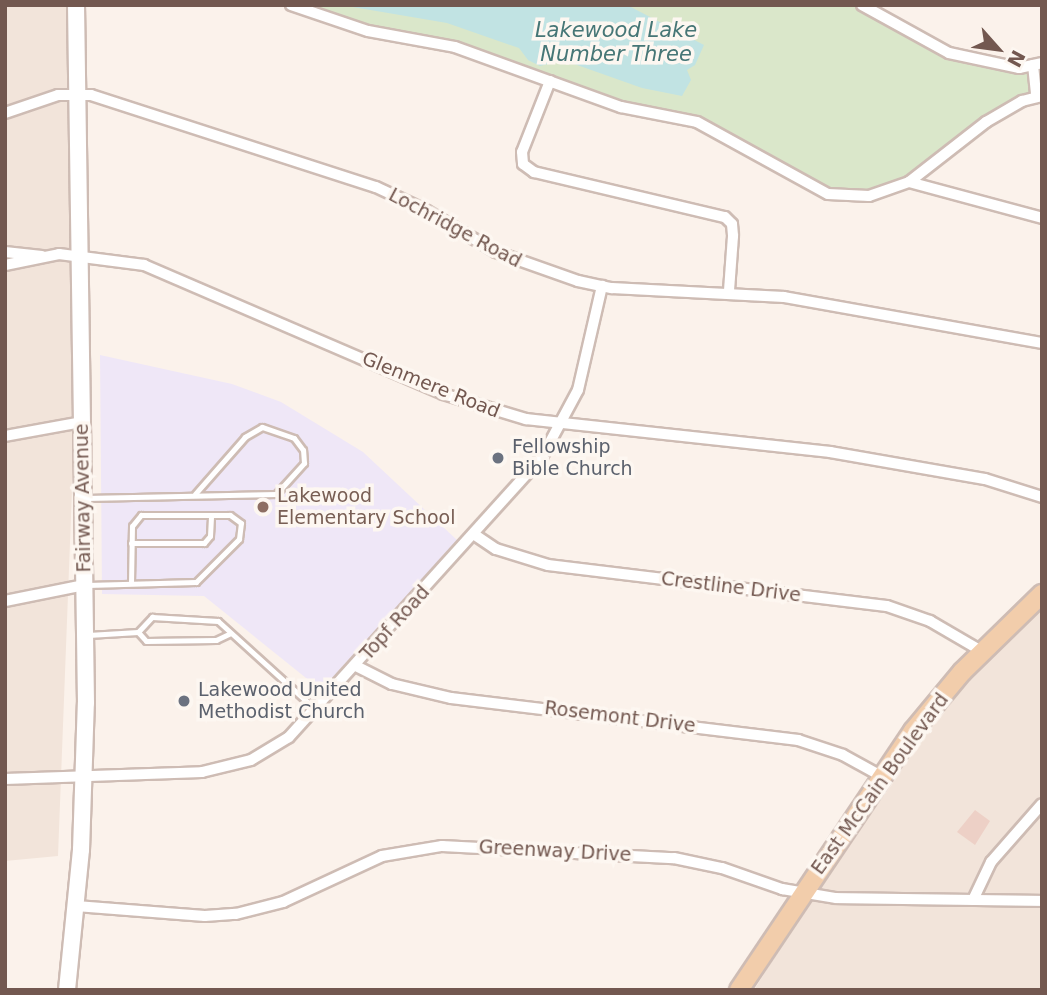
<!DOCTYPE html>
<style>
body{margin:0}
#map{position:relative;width:1047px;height:995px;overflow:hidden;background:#fbf2eb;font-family:"DejaVu Sans",sans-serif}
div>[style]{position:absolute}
.residential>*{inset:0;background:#f2e4da}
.education>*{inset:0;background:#efe7f7}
.green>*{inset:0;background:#dae7ca}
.water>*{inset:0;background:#c1e3e3}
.building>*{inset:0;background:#edd0c6}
.roads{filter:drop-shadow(2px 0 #cebcb4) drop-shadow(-2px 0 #cebcb4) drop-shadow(0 2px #cebcb4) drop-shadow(0 -2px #cebcb4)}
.lane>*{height:5px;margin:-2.5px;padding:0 2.5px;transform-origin:2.5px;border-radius:2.5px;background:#fff}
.street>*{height:10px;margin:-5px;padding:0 5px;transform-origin:5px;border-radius:5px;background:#fff}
.secondary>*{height:16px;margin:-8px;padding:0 8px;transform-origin:8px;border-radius:8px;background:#fff}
.primary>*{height:18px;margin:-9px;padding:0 9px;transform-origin:9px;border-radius:9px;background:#f2cdab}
.dots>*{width:19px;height:19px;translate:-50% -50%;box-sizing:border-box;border:4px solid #fdf7f1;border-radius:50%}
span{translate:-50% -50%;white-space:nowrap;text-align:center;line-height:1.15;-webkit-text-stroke:7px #fdf7f1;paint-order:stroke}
.street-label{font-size:19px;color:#735850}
.worship-label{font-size:19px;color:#5b616d}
.left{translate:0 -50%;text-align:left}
.education-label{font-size:19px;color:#785e54}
.water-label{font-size:21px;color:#467676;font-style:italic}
.frame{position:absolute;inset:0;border:7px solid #735850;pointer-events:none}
.north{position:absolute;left:963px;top:14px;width:70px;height:70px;-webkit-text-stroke:5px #fdf7f1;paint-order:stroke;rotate:118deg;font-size:19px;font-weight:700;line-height:28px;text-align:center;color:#735850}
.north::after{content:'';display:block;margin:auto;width:24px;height:32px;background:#735850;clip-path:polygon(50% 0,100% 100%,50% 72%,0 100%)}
</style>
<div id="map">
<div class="residential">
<i style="clip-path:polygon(5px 5px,78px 5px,81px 255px,58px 856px,5px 861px)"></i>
<i style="clip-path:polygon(1042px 605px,1042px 990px,754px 990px,827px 873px,966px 679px)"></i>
</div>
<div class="education">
<i style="clip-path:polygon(100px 355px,232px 384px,281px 402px,363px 452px,457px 540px,321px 690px,204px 596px,102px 594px)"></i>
</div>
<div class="green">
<i style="clip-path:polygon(287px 5px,865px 5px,949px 53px,1033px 65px,1036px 96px,1022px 101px,909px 182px,855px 197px,785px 173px,711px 128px,646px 113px,485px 56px,368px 31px)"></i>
</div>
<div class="water">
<i style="clip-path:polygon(341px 5px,627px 5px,704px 45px,695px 65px,687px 70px,691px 80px,682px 96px,642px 88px,563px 60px,540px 66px,528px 60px,519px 48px,447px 23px)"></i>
</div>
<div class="building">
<i style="clip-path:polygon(975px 810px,990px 821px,975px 845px,957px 832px)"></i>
</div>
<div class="roads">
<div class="lane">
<i style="left:86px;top:498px;width:190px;rotate:-1.2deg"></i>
<i style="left:276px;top:494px;width:42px;rotate:-47.9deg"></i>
<i style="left:304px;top:463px;width:13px;rotate:-94deg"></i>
<i style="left:303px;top:450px;width:15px;rotate:-127deg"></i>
<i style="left:294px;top:438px;width:34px;rotate:-161deg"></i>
<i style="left:262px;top:427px;width:20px;rotate:150deg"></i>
<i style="left:245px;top:437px;width:76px;rotate:131.3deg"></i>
<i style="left:131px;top:543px;width:73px"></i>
<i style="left:204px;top:543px;width:9px;rotate:-49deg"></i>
<i style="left:210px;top:536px;width:21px;rotate:-87deg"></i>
<i style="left:87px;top:585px;width:109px;rotate:-1.6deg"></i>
<i style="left:196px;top:582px;width:61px;rotate:-45deg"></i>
<i style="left:239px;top:539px;width:16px;rotate:-83deg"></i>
<i style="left:241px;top:523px;width:14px;rotate:-144deg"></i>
<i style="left:230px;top:515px;width:89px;rotate:180deg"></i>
<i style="left:141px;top:515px;width:14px;rotate:129deg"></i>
<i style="left:132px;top:526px;width:57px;rotate:91deg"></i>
<i style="left:138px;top:632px;width:12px;rotate:48deg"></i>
<i style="left:146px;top:641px;width:70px;rotate:-0.8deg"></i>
<i style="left:216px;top:640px;width:14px;rotate:-25deg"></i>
<i style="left:88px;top:635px;width:50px;rotate:-3.4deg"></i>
<i style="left:138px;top:632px;width:21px;rotate:-47deg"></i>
<i style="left:152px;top:617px;width:66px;rotate:3.5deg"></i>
<i style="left:218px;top:621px;width:130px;rotate:42.2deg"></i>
</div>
<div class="street">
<i style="left:291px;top:5px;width:81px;rotate:18.7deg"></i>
<i style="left:368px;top:31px;width:88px;rotate:10.4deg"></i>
<i style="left:455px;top:47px;width:177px;rotate:19.9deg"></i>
<i style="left:621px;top:107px;width:77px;rotate:11.2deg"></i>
<i style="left:697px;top:122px;width:149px;rotate:28.8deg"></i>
<i style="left:828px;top:194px;width:41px;rotate:2.8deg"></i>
<i style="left:869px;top:196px;width:42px;rotate:-19.3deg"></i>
<i style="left:909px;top:182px;width:138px;rotate:15.1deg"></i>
<i style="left:862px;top:5px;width:99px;rotate:28.9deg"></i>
<i style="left:949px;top:53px;width:72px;rotate:12.1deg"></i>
<i style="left:1019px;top:68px;width:24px;rotate:-12deg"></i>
<i style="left:1033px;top:65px;width:31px;rotate:84deg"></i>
<i style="left:550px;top:81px;width:76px;rotate:111.5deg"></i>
<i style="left:522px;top:152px;width:12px;rotate:85deg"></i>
<i style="left:523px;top:164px;width:14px;rotate:36deg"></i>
<i style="left:534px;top:172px;width:196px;rotate:13.3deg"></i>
<i style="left:725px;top:217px;width:10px;rotate:45deg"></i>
<i style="left:732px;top:224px;width:12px;rotate:85deg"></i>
<i style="left:733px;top:236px;width:55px;rotate:94.2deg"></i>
<i style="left:5px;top:113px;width:56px;rotate:-18.8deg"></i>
<i style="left:58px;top:95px;width:33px"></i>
<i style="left:91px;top:95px;width:299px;rotate:17.9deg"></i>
<i style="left:376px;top:187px;width:56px;rotate:25.2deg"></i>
<i style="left:427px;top:211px;width:80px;rotate:30.7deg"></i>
<i style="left:496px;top:252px;width:87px;rotate:19.5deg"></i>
<i style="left:578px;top:281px;width:35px;rotate:12deg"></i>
<i style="left:612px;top:288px;width:172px;rotate:3deg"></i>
<i style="left:784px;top:297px;width:262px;rotate:10.1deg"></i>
<i style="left:909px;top:182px;width:98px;rotate:-37.9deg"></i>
<i style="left:986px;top:122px;width:42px;rotate:-30.3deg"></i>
<i style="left:1022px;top:101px;width:21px;rotate:-14deg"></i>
<i style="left:5px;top:252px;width:37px;rotate:6deg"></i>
<i style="left:5px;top:265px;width:55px;rotate:-11.5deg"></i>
<i style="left:59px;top:254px;width:86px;rotate:7.4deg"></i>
<i style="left:144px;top:265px;width:326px;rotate:23.3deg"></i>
<i style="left:443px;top:394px;width:87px;rotate:16.8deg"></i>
<i style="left:526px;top:419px;width:306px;rotate:6.2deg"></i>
<i style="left:830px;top:452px;width:157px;rotate:9.9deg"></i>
<i style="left:985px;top:479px;width:60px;rotate:17.5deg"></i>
<i style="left:5px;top:436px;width:78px;rotate:-10.3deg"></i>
<i style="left:475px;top:535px;width:25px;rotate:34deg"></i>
<i style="left:496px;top:549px;width:54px;rotate:17.1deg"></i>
<i style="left:548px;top:565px;width:341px;rotate:6.9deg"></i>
<i style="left:887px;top:606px;width:46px;rotate:19.2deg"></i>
<i style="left:930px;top:621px;width:61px;rotate:30.3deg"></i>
<i style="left:5px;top:601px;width:81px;rotate:-11.4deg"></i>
<i style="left:356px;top:666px;width:40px;rotate:26.6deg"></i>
<i style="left:392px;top:684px;width:61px;rotate:13.3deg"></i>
<i style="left:451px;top:698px;width:350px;rotate:6.9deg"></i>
<i style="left:798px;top:740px;width:47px;rotate:18.4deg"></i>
<i style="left:843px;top:755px;width:43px;rotate:28.9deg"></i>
<i style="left:5px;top:779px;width:197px;rotate:-2deg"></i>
<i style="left:202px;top:772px;width:50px;rotate:-13.8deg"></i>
<i style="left:251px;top:760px;width:44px;rotate:-31.2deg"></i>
<i style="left:289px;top:737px;width:377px;rotate:-47.9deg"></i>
<i style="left:542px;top:457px;width:76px;rotate:-61.8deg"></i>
<i style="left:578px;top:390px;width:107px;rotate:-77deg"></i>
<i style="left:973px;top:900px;width:42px;rotate:-64.7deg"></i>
<i style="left:991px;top:862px;width:77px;rotate:-48.7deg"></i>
<i style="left:76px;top:906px;width:129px;rotate:4.4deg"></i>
<i style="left:205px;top:916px;width:31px;rotate:-4deg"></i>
<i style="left:236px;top:914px;width:49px;rotate:-14.3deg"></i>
<i style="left:283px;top:902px;width:109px;rotate:-24.9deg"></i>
<i style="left:382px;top:856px;width:61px;rotate:-9.5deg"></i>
<i style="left:442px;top:846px;width:232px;rotate:3deg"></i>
<i style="left:674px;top:858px;width:49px;rotate:11.8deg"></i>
<i style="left:722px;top:868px;width:64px;rotate:19.3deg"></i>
<i style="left:782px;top:889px;width:55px;rotate:9.5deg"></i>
<i style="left:836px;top:898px;width:206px;rotate:0.8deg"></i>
</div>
<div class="secondary">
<i style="left:67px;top:990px;width:141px;rotate:-84.3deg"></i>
<i style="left:81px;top:850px;width:147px;rotate:-88.1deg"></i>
<i style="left:86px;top:703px;width:698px;rotate:-90.82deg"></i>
</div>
<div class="primary">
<i style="left:739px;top:990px;width:312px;rotate:-56.1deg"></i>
<i style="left:913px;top:731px;width:77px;rotate:-50.3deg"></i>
<i style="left:962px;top:672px;width:112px;rotate:-44.3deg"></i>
</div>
</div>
<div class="dots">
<i style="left:498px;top:458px;background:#6b7280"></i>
<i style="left:263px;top:507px;background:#8d6e63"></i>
<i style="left:184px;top:701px;background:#6b7280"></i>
</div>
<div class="street-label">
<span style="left:455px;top:228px;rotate:28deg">Lochridge Road</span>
<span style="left:431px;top:385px;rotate:22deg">Glenmere Road</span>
<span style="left:83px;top:498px;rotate:-91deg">Fairway Avenue</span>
<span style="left:731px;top:587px;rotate:7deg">Crestline Drive</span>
<span style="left:395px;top:623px;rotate:-48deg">Topf Road</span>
<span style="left:620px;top:717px;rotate:7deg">Rosemont Drive</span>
<span style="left:880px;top:784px;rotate:-54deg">East McCain Boulevard</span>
<span style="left:555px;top:851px;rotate:3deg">Greenway Drive</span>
</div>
<div class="worship-label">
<span class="left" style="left:512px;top:458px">Fellowship<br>Bible Church</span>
<span class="left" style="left:198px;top:701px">Lakewood United<br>Methodist Church</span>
</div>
<div class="education-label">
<span class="left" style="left:277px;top:507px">Lakewood<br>Elementary School</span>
</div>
<div class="water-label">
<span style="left:616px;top:42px">Lakewood Lake<br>Number Three</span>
</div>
<div class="frame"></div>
<div class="north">N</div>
</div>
